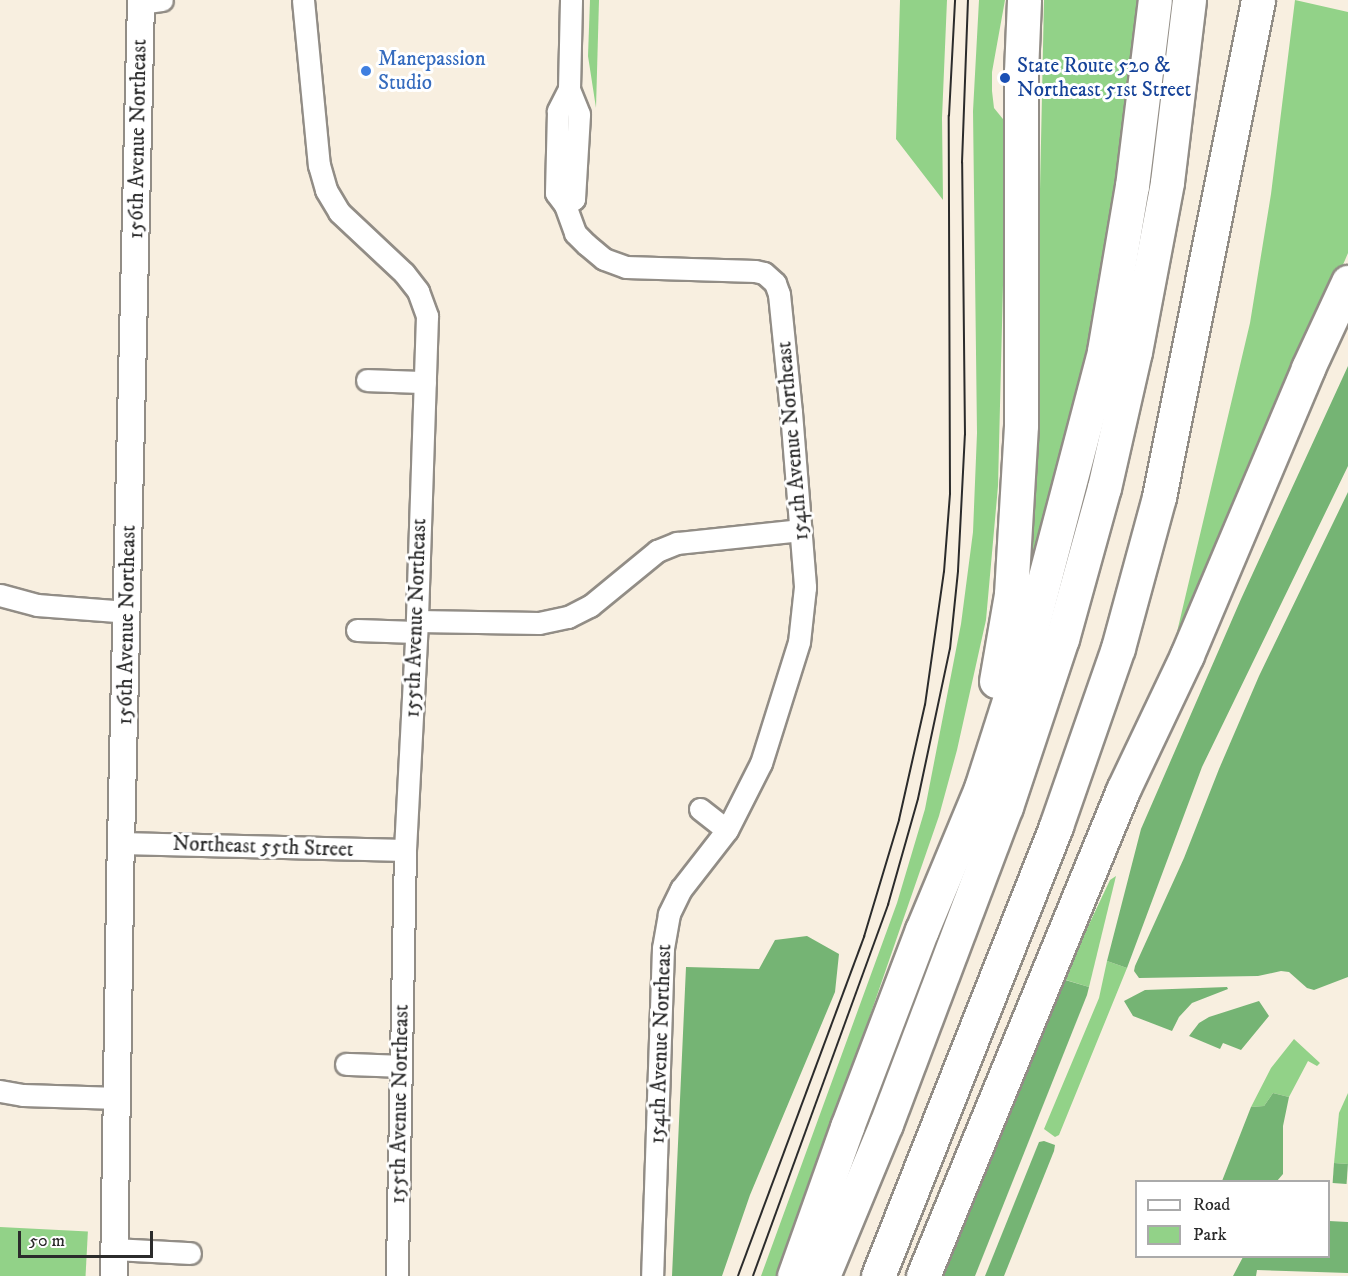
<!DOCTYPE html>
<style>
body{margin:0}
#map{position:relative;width:1348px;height:1276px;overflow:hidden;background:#f8efe0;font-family:"IM FELL DW Pica",serif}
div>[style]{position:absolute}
.green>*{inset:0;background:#92d288;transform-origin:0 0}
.forest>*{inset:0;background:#75b474;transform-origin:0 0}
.roads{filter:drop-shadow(2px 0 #928d86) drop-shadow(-2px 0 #928d86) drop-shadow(0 2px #928d86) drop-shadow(0 -2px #928d86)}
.minor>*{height:21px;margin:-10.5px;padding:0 10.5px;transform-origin:10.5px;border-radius:10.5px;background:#fff}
.tertiary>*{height:26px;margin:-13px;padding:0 13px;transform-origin:13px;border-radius:13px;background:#fff}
.motorway>*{height:33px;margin:-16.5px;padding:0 16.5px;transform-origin:16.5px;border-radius:16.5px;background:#fff}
.tram>*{height:1.5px;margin:-0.75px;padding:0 0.75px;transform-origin:0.75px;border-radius:0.75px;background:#2b2b2b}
.dots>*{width:16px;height:16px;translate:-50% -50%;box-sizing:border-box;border:3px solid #fff;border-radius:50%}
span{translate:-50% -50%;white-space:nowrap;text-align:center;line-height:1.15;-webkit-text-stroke:6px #fff;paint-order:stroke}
.shop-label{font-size:21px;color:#366cbe}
.left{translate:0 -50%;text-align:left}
.transit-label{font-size:21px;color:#164399}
.street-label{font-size:21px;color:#2b2b2b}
.legend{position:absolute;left:1135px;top:1180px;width:195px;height:78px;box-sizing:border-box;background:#fff;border:2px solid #aaa;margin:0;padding:8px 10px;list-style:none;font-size:18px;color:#2b2b2b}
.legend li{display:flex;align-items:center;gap:12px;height:30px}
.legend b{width:30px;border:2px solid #aaa}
.scale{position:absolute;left:18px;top:1231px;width:135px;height:27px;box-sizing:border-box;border:3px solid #2b2b2b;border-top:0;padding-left:8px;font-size:18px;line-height:21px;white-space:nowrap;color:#2b2b2b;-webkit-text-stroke:4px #fff;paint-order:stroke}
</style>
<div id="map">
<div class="green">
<i style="clip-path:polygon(590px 0,599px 0,596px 108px,588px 56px)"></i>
<i style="clip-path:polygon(900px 0,947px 0,942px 118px,943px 200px,896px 139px)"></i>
<i style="clip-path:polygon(979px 0,1005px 0,992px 72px,992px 91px,994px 108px,1007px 124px,998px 486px,986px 620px,957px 750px,939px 816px,780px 1276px,761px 1276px,897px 903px,925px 809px,961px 624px,973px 532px,977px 433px,973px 111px)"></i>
<i style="clip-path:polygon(1044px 0,1145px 0,1089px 358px,1037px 575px,1027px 574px,1035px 427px)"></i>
<i style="clip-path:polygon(1295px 0,1348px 12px,1348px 253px,1146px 728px,1177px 632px,1250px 323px,1271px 194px)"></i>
<i style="clip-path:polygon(1116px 876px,1089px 987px,1063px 979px,1110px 880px)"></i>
<i style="clip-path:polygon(1107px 961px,1127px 968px,1059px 1135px,1055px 1137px,1044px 1129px,1099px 998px)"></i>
<i style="clip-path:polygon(1294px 1039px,1320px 1063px,1317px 1066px,1308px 1061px,1289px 1097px,1273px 1093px,1264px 1106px,1251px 1107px,1271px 1068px)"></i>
<i style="clip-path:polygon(1348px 1093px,1348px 1164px,1334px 1163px,1339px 1113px)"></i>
<i style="left:0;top:1227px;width:88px;height:49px;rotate:3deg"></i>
</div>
<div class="forest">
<i style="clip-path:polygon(1348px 366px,1348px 466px,1202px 767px,1127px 968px,1107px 961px,1141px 829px,1241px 599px)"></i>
<i style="clip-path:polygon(1348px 492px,1348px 977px,1314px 990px,1307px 988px,1289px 972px,1281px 971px,1258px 976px,1139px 978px,1134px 971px,1135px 966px,1184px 858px,1219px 769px,1259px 676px)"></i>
<i style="clip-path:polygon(807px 936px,839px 954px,835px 992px,750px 1195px,722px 1276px,672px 1276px,686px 967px,759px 969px,775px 940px)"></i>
<i style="clip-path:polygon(1062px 979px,1089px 987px,1087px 995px,975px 1276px,936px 1276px)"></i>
<i style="clip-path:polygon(1227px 987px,1228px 989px,1192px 1003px,1179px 1017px,1172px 1031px,1133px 1016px,1124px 1001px,1145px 990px)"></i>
<i style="clip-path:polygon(1259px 1001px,1269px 1016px,1241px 1050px,1223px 1043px,1220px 1049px,1189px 1036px,1199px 1023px,1209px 1017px)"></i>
<i style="clip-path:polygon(1273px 1093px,1289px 1097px,1283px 1126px,1283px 1174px,1277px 1181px,1222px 1181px,1251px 1107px,1264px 1106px)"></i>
<i style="clip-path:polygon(1044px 1141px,1055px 1145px,1054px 1151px,1004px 1276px,985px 1276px,1039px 1142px)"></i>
<i style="left:1334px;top:1163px;width:14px;height:20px;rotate:4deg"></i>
<i style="clip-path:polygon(1329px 1221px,1348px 1222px,1348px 1273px,1257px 1270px,1256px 1276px,1233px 1276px,1243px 1257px,1328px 1256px)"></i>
</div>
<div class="roads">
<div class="minor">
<i style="left:303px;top:0;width:166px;rotate:84.5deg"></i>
<i style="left:319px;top:165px;width:26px;rotate:74deg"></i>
<i style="left:326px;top:190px;width:26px;rotate:59deg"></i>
<i style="left:339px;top:212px;width:89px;rotate:43.2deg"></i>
<i style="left:404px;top:273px;width:23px;rotate:52deg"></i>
<i style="left:418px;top:291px;width:27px;rotate:70deg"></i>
<i style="left:427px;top:316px;width:305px;rotate:91.9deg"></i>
<i style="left:417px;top:621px;width:229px;rotate:93deg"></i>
<i style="left:405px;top:850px;width:426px;rotate:91.1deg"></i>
<i style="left:141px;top:3px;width:21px;rotate:-8deg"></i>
<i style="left:569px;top:89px;width:25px;rotate:117deg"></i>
<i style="left:558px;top:111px;width:82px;rotate:91.4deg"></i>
<i style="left:556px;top:193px;width:15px;rotate:53deg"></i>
<i style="left:565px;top:205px;width:30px;rotate:70deg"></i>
<i style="left:575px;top:233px;width:16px;rotate:45deg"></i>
<i style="left:586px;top:244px;width:23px;rotate:40deg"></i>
<i style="left:604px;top:259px;width:23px;rotate:20deg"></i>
<i style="left:626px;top:267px;width:129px;rotate:1.8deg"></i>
<i style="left:755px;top:271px;width:9px;rotate:13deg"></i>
<i style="left:764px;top:273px;width:15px;rotate:42deg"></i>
<i style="left:775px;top:283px;width:12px;rotate:70deg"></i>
<i style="left:779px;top:294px;width:119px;rotate:84.2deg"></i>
<i style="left:791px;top:412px;width:176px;rotate:85.4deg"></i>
<i style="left:805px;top:587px;width:55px;rotate:96.2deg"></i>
<i style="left:799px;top:642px;width:127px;rotate:107.4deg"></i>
<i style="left:761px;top:763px;width:75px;rotate:116.9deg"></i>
<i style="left:727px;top:830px;width:75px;rotate:127.9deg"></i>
<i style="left:681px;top:889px;width:28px;rotate:116deg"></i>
<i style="left:669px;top:914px;width:35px;rotate:100deg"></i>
<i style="left:663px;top:948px;width:328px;rotate:91.9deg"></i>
<i style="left:565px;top:205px;width:11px;rotate:-34deg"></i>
<i style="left:574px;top:199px;width:85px;rotate:-86.6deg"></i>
<i style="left:579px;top:114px;width:27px;rotate:-112deg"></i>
<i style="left:569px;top:89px;width:89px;rotate:-88.7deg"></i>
<i style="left:367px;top:380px;width:58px;rotate:2deg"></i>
<i style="left:0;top:595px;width:38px;rotate:15deg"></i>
<i style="left:37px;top:605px;width:90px;rotate:4.4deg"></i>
<i style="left:417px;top:621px;width:122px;rotate:0.9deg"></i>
<i style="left:539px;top:623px;width:30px;rotate:-12deg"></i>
<i style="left:568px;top:617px;width:25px;rotate:-27deg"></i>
<i style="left:590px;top:606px;width:87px;rotate:-39.4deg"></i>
<i style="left:657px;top:551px;width:22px;rotate:-22deg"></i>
<i style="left:677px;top:543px;width:124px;rotate:-6deg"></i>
<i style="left:357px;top:630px;width:59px;rotate:1.9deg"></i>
<i style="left:700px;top:809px;width:34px;rotate:38deg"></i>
<i style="left:121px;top:843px;width:284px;rotate:1.4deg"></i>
<i style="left:346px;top:1064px;width:54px;rotate:2.1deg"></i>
<i style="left:0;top:1091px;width:23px;rotate:10deg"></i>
<i style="left:23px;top:1095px;width:95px;rotate:1.8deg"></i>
<i style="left:115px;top:1249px;width:75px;rotate:3.1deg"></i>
</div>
<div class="tertiary">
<i style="left:114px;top:1276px;width:433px;rotate:-89.1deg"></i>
<i style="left:121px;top:843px;width:843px;rotate:-88.64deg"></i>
</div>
<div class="motorway">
<i style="left:996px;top:681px;width:88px;rotate:-80.2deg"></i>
<i style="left:1011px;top:594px;width:169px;rotate:-86.6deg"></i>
<i style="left:1021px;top:425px;width:353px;rotate:-90deg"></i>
<i style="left:1021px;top:72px;width:72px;rotate:-87.6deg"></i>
<i style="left:794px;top:1276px;width:158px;rotate:-70.4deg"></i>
<i style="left:847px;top:1127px;width:211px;rotate:-69.2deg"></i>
<i style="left:922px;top:930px;width:154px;rotate:-67.4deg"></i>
<i style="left:981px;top:788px;width:162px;rotate:-72.3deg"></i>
<i style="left:1030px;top:634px;width:293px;rotate:-75.3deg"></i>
<i style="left:1104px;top:351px;width:167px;rotate:-80.4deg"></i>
<i style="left:1132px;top:186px;width:187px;rotate:-83deg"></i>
<i style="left:823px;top:1276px;width:165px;rotate:-67.5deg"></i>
<i style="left:886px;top:1124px;width:339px;rotate:-69.3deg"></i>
<i style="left:1006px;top:807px;width:177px;rotate:-71.6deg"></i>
<i style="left:1062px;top:639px;width:157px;rotate:-74.5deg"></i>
<i style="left:1104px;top:488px;width:139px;rotate:-77.2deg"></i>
<i style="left:1135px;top:352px;width:173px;rotate:-79.3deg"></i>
<i style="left:1167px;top:182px;width:183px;rotate:-83.1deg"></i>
<i style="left:878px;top:1276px;width:484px;rotate:-68.4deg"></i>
<i style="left:1056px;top:826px;width:188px;rotate:-70.8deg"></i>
<i style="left:1118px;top:648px;width:156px;rotate:-74.8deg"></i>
<i style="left:1159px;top:497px;width:507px;rotate:-78.73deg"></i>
<i style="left:923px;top:1276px;width:526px;rotate:-67.63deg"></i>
<i style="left:1123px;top:790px;width:149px;rotate:-64.6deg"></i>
<i style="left:1187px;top:655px;width:311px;rotate:-67.1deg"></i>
<i style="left:1308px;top:368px;width:95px;rotate:-65.1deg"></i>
</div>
</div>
<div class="tram">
<i style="left:738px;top:1276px;width:362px;rotate:-69.6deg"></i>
<i style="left:864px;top:937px;width:122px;rotate:-73.3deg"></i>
<i style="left:899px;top:820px;width:118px;rotate:-77.3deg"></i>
<i style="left:925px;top:705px;width:134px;rotate:-81.9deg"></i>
<i style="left:944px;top:572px;width:78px;rotate:-85.6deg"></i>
<i style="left:950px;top:494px;width:378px;rotate:-90.2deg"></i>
<i style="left:949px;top:116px;width:116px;rotate:-87deg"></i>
<i style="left:753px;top:1276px;width:395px;rotate:-70deg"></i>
<i style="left:888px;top:905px;width:110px;rotate:-74.2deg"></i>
<i style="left:918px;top:799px;width:153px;rotate:-78deg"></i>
<i style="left:950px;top:649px;width:78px;rotate:-84.1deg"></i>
<i style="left:958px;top:571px;width:136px;rotate:-87.1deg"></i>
<i style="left:965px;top:435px;width:272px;rotate:-90.6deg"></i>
<i style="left:962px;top:163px;width:163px;rotate:-87.9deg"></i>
</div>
<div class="dots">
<i style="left:366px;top:71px;background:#3f7fe0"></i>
<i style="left:1005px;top:78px;background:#1a4fb4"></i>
</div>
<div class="shop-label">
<span class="left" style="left:378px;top:71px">Manepassion<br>Studio</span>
</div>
<div class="transit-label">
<span class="left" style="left:1017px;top:78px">State Route 520 &amp;<br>Northeast 51st Street</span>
</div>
<div class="street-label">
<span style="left:138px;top:139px;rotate:-89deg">156th Avenue Northeast</span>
<span style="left:793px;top:441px;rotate:-95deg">154th Avenue Northeast</span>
<span style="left:416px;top:618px;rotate:-88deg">155th Avenue Northeast</span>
<span style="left:127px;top:625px;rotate:-89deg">156th Avenue Northeast</span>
<span style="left:263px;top:847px;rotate:2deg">Northeast 55th Street</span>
<span style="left:661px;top:1044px;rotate:-88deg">154th Avenue Northeast</span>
<span style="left:400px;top:1104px;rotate:-89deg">155th Avenue Northeast</span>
</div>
<ul class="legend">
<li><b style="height:8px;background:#fff"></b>Road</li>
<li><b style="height:16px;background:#92d288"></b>Park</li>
</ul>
<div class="scale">50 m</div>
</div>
